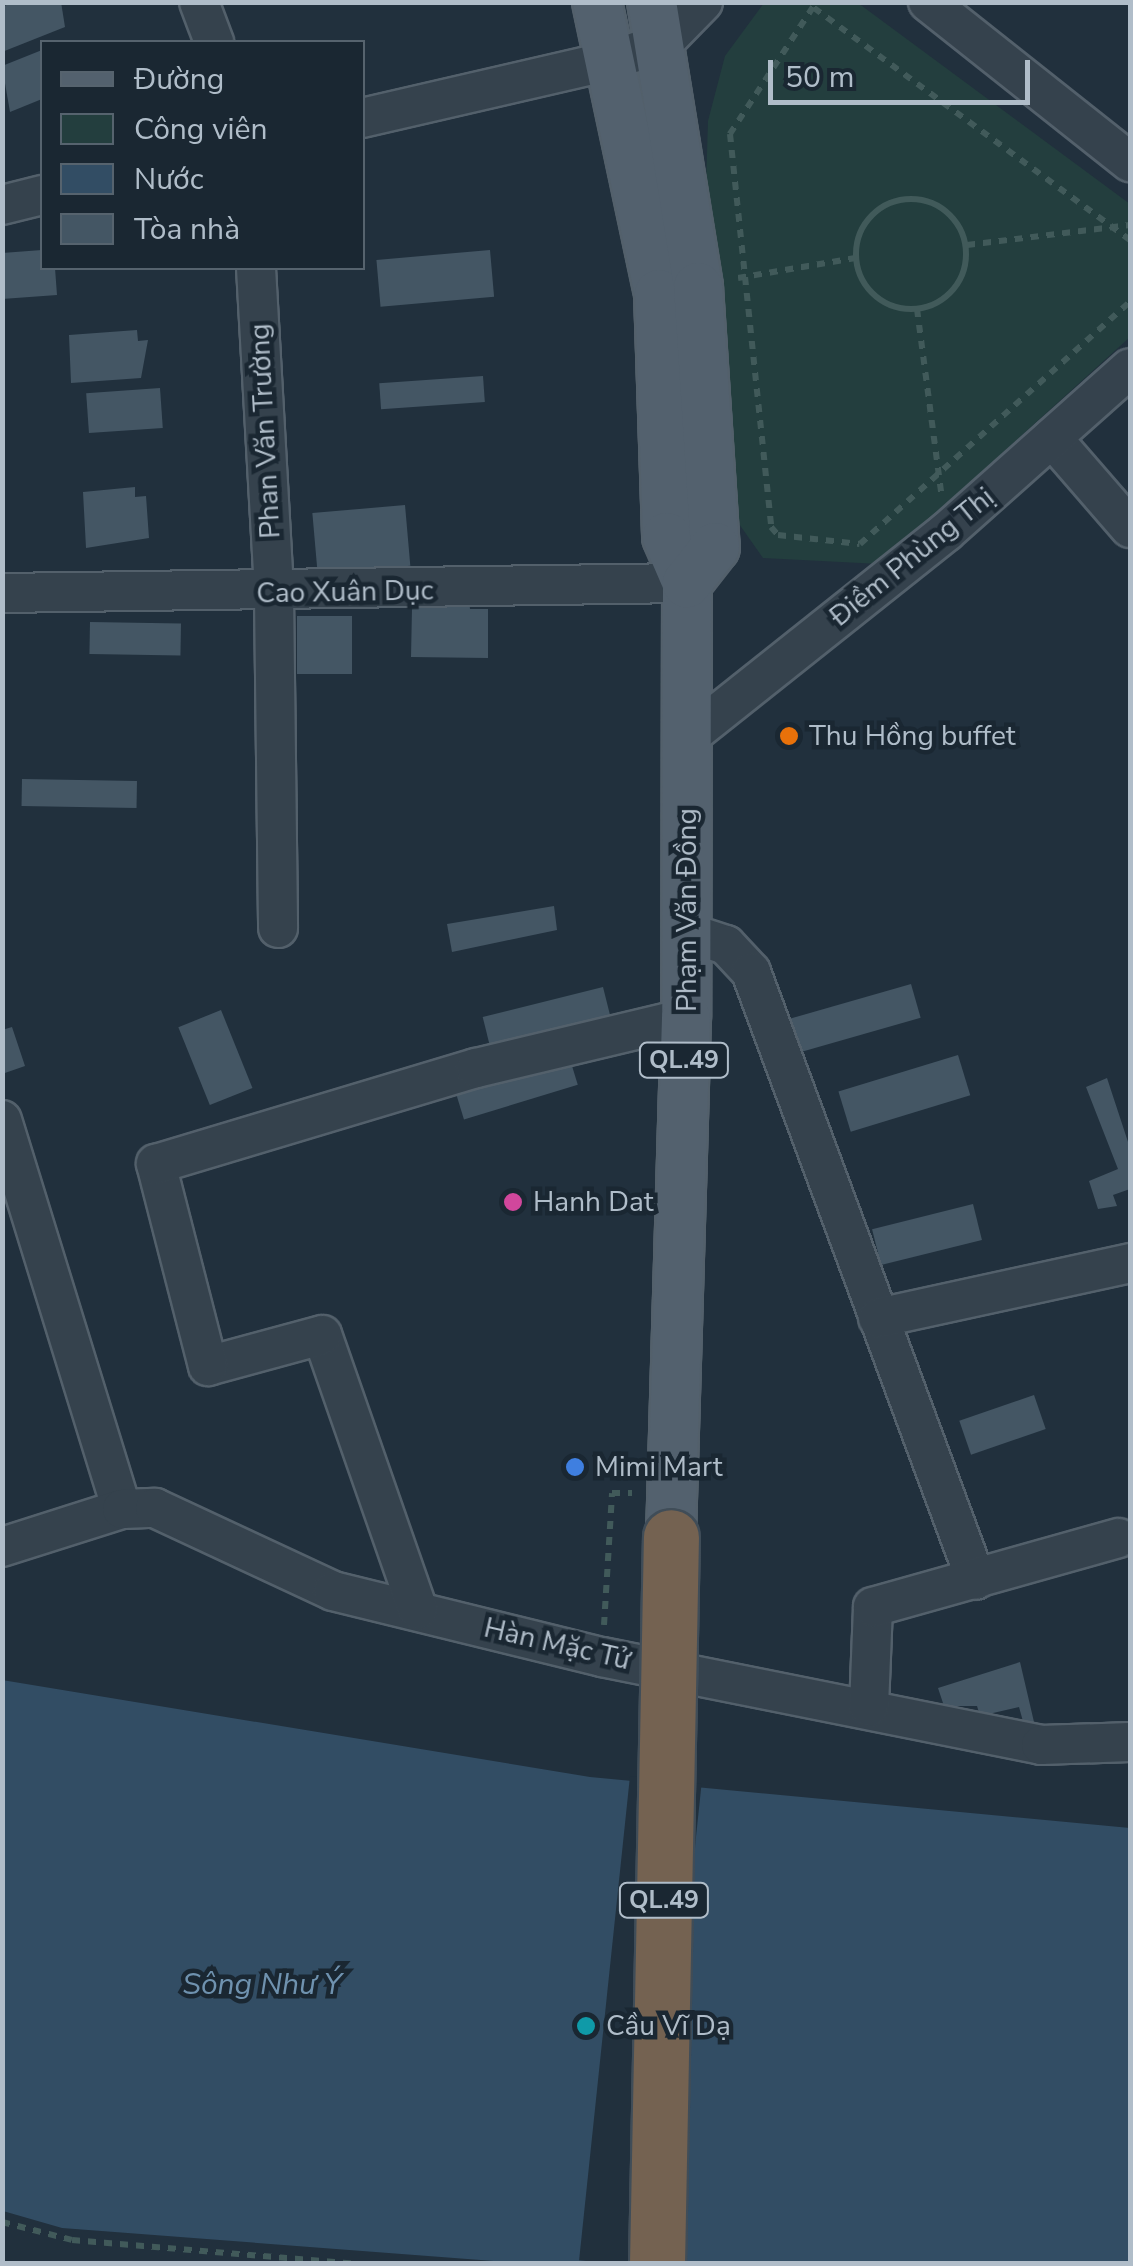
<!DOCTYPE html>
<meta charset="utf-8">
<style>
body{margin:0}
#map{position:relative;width:1133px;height:2266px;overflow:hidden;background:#21303d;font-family:"Nunito Sans",sans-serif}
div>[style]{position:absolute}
.green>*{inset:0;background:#233e3e}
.water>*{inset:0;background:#324d64}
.pier>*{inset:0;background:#21303d;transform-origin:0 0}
.building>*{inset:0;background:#445664;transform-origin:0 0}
.path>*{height:6px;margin-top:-3px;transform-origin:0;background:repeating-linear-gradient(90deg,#415a5a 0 8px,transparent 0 16px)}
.path>.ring{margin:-3px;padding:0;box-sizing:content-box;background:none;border:6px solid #415a5a;border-radius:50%}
.roads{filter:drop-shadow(2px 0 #53606b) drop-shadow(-2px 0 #53606b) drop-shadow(0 2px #53606b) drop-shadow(0 -2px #53606b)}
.minor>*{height:38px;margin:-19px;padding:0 19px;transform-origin:19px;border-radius:19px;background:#35424d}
.major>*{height:48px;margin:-24px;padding:0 24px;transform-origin:24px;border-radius:24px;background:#53616e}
.bridges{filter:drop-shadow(2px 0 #404d58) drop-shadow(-2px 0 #404d58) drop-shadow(0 2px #404d58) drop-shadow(0 -2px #404d58)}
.highway-bridge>*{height:55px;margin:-27.5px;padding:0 27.5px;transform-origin:27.5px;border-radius:27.5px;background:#746251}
.dots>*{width:28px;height:28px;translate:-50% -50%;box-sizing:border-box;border:5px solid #1a2732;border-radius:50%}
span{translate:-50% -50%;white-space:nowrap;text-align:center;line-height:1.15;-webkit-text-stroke:9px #1a2732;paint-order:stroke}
.shield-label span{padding:2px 8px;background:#1a2732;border:2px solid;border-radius:8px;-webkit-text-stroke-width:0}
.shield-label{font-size:25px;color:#b0bdc9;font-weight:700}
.street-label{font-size:28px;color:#b0bdc9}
.poi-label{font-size:28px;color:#b0bdc9}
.left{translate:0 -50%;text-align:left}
.water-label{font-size:30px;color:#6f92af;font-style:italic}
.frame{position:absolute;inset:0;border:5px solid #b0bdc9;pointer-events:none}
.legend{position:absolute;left:40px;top:40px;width:325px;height:230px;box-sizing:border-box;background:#1a2732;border:2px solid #56636e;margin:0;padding:12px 18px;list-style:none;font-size:30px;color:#b0bdc9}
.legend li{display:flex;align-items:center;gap:20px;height:50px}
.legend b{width:50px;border:2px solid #56636e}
.scale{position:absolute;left:768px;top:60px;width:262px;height:45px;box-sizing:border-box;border:5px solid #b0bdc9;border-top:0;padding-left:12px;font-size:30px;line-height:35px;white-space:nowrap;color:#b0bdc9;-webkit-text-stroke:8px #1a2732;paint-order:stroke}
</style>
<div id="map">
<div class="green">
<i style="clip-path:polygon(764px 3px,858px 3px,1130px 204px,1130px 337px,880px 564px,763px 558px,725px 504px,705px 221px,708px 121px,725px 56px)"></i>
</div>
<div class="water">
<i style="clip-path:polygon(2px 1680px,590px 1777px,1130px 1828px,1130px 2263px,519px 2263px,62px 2228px,3px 2211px)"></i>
</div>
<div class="pier">
<i style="left:630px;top:1776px;width:72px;height:487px;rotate:6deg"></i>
</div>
<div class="building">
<i style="clip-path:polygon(13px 2px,61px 2px,65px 27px,2px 52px,2px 7px)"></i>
<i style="clip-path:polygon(42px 50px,42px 99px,10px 112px,2px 66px)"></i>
<i style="clip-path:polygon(42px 250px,42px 268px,55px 268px,57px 295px,2px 299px,2px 253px)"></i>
<i style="left:490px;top:250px;width:47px;height:114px;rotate:85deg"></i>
<i style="clip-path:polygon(137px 330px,138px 341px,148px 340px,141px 378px,71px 383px,69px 335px)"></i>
<i style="left:483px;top:376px;width:26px;height:104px;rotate:86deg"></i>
<i style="left:160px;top:388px;width:40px;height:74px;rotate:86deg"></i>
<i style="clip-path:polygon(135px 487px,135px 497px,146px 496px,149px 538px,86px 548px,83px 492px)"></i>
<i style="left:405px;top:505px;width:61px;height:93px;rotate:85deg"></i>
<i style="clip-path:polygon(430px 599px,469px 599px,470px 609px,488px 609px,488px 658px,411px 657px,412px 608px,430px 608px)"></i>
<i style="left:297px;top:616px;width:55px;height:58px"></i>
<i style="left:90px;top:622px;width:91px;height:32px;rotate:1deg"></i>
<i style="left:22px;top:779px;width:115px;height:27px;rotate:1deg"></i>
<i style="clip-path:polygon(554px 906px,557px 930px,452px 952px,447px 924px)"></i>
<i style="left:911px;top:984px;width:35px;height:130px;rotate:74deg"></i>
<i style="left:603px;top:987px;width:36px;height:124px;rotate:76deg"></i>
<i style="left:221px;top:1010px;width:84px;height:46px;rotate:68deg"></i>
<i style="clip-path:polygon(12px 1027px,25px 1066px,2px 1074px,2px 1030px)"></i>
<i style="left:958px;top:1055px;width:42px;height:125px;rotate:73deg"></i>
<i style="left:569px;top:1056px;width:30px;height:119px;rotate:73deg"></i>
<i style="clip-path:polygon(1107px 1078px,1130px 1148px,1130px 1189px,1113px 1195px,1117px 1206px,1098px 1209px,1089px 1181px,1118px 1169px,1086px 1087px)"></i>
<i style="left:973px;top:1204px;width:37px;height:104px;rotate:76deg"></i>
<i style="left:1034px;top:1395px;width:36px;height:79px;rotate:71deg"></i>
<i style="clip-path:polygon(1020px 1662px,1034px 1722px,1024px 1725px,1019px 1707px,980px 1716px,977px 1706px,944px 1706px,938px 1688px)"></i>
</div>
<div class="path">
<i class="ring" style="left:856px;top:199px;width:104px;height:104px"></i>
<i style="left:1130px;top:240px;width:393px;rotate:-143.7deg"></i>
<i style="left:813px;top:7px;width:152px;rotate:123.2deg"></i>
<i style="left:730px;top:134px;width:395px;rotate:84deg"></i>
<i style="left:771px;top:527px;width:11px;rotate:49deg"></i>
<i style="left:778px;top:535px;width:82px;rotate:6.3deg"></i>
<i style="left:860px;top:544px;width:363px;rotate:-41.9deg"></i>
<i style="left:967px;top:245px;width:164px;rotate:-7deg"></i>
<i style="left:738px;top:278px;width:119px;rotate:-9.7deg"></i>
<i style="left:917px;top:309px;width:185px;rotate:82.5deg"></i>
<i style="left:604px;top:1625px;width:132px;rotate:-86.5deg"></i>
<i style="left:612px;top:1493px;width:20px"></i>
<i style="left:2px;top:2222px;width:72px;rotate:14.4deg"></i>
<i style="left:72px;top:2240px;width:287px;rotate:4.8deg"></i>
</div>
<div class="roads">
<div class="minor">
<i style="left:199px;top:2px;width:43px;rotate:69.4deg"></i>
<i style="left:928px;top:2px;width:258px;rotate:38.4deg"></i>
<i style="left:362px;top:118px;width:258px;rotate:-13deg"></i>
<i style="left:613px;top:60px;width:54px;rotate:-19.4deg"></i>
<i style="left:664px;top:42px;width:56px;rotate:-45.7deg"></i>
<i style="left:2px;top:205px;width:41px;rotate:-14deg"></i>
<i style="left:256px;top:268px;width:327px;rotate:86.8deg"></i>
<i style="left:274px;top:595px;width:333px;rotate:89.3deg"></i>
<i style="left:1052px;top:438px;width:119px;rotate:49.1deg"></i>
<i style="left:2px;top:593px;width:685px;rotate:-0.84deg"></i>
<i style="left:687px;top:738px;width:331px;rotate:-38.5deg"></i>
<i style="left:946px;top:532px;width:246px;rotate:-41.7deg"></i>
<i style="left:686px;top:932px;width:42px;rotate:18deg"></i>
<i style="left:726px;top:945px;width:37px;rotate:47deg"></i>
<i style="left:751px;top:972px;width:648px;rotate:69.69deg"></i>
<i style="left:2px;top:1120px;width:407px;rotate:72.9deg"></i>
<i style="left:878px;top:1318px;width:258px;rotate:-12.3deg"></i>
<i style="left:2px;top:1547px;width:126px;rotate:-17.6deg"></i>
<i style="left:122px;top:1509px;width:33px;rotate:-2deg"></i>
<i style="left:155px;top:1508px;width:196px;rotate:25deg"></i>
<i style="left:333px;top:1591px;width:277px;rotate:13.8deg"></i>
<i style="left:602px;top:1657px;width:448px;rotate:11.3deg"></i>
<i style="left:1041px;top:1745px;width:89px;rotate:-1.9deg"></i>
<i style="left:418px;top:1610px;width:291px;rotate:-109.2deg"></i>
<i style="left:322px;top:1335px;width:118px;rotate:164.8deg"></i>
<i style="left:208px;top:1366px;width:209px;rotate:-104.4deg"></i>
<i style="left:156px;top:1164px;width:334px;rotate:-16.7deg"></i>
<i style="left:476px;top:1068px;width:216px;rotate:-13.4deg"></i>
<i style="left:869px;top:1707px;width:100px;rotate:-87.7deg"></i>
<i style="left:873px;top:1607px;width:255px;rotate:-15.7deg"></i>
</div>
<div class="major">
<i style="left:597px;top:2px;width:299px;rotate:78deg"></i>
<i style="left:659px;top:294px;width:243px;rotate:88.1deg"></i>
<i style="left:667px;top:537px;width:50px;rotate:66.5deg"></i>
<i style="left:687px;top:583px;width:435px;rotate:90.1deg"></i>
<i style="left:686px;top:1018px;width:519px;rotate:91.66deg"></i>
<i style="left:652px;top:2px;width:289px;rotate:80.8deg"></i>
<i style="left:698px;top:287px;width:261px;rotate:86.3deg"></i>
<i style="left:715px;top:547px;width:46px;rotate:127.9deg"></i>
</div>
</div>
<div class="bridges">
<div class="highway-bridge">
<i style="left:657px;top:2264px;width:727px;rotate:-88.9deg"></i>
</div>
</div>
<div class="dots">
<i style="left:789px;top:736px;background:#e8710a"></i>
<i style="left:513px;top:1202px;background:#d1479c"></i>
<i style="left:575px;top:1467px;background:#3f7fe0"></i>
<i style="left:586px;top:2026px;background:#0f9aa8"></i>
</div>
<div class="shield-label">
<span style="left:684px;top:1060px">QL.49</span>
<span style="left:664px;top:1900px">QL.49</span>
</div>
<div class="street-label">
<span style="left:265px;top:431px;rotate:-93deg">Phan Văn Trường</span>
<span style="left:912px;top:557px;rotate:-39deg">Điềm Phùng Thị</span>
<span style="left:345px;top:592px;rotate:-1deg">Cao Xuân Dục</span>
<span style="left:687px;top:910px;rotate:-90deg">Phạm Văn Đồng</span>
<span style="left:557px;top:1644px;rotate:13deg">Hàn Mặc Tử</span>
</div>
<div class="poi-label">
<span class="left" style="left:809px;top:736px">Thu Hồng buffet</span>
<span class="left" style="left:533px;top:1202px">Hanh Dat</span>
<span class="left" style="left:595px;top:1467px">Mimi Mart</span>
<span class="left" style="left:606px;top:2026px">Cầu Vĩ Dạ</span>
</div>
<div class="water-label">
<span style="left:262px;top:1985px">Sông Như Ý</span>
</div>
<div class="frame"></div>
<ul class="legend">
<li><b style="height:12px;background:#53616e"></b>Đường</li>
<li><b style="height:28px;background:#233e3e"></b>Công viên</li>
<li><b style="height:28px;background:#324d64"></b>Nước</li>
<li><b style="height:28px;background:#445664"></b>Tòa nhà</li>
</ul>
<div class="scale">50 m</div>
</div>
